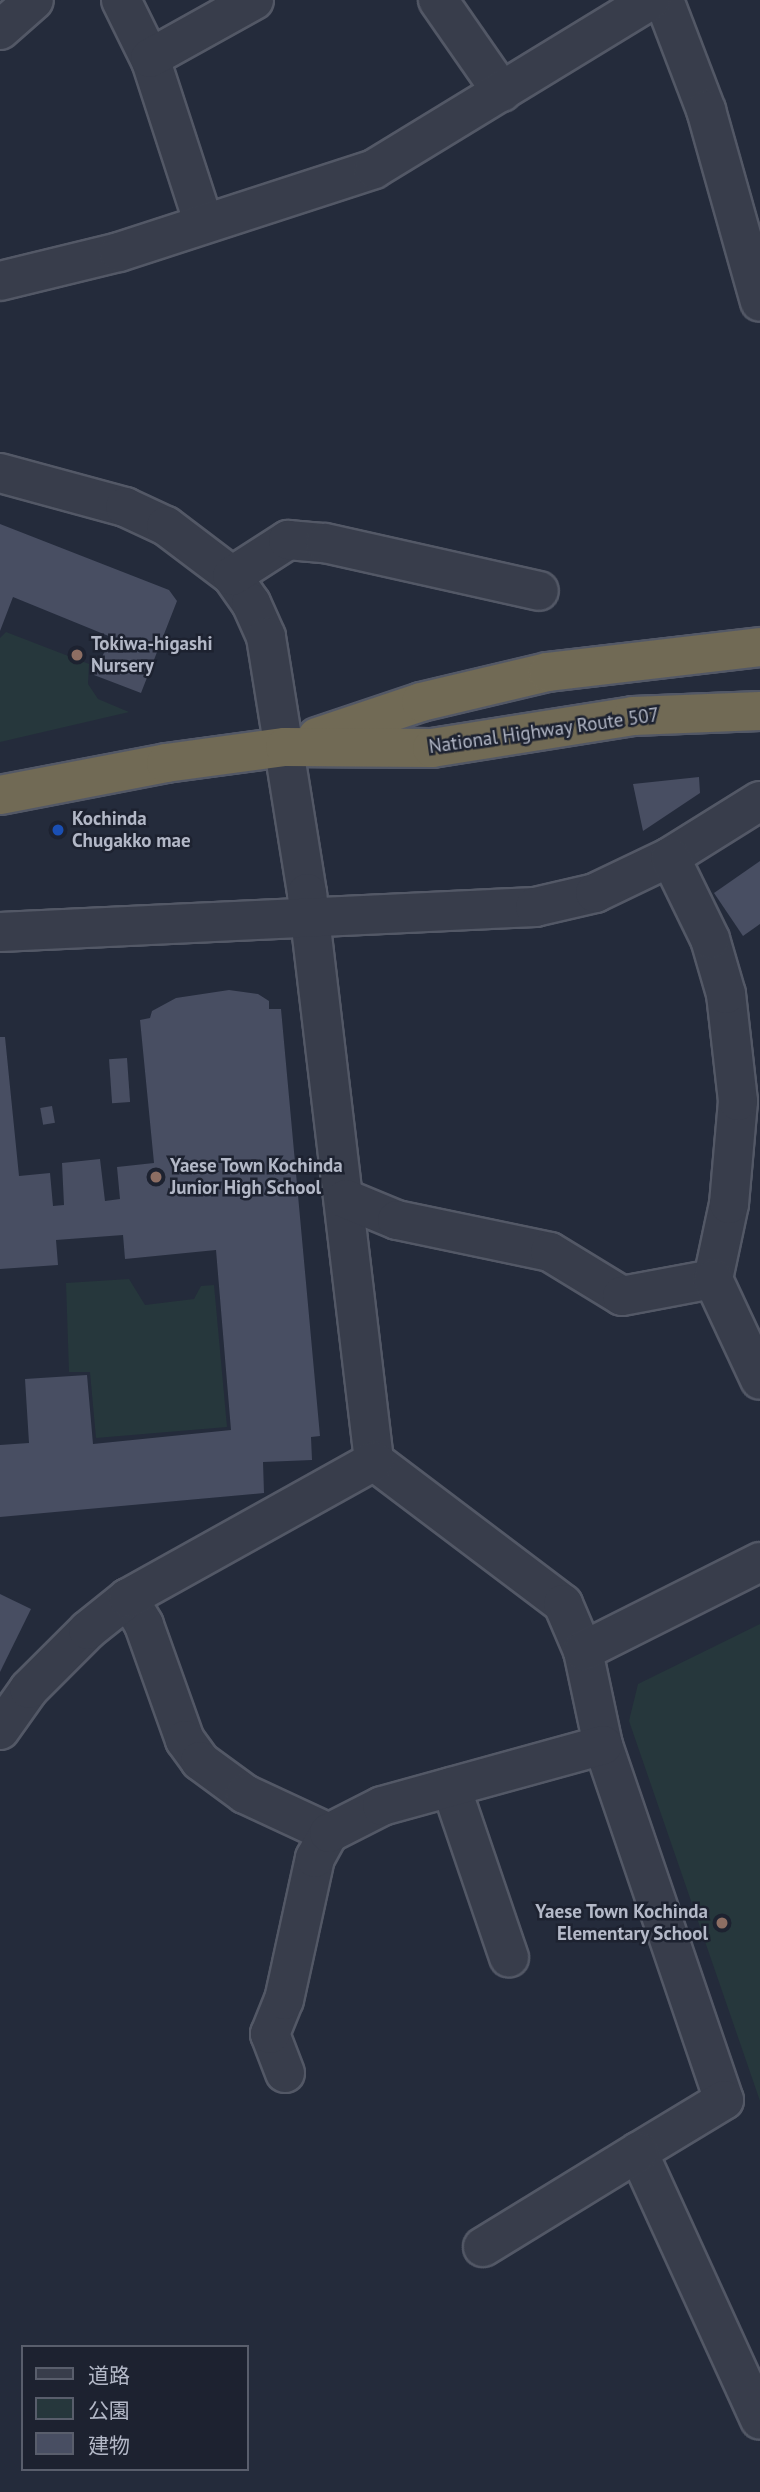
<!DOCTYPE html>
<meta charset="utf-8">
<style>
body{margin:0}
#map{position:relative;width:760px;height:2492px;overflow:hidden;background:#242b3b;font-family:"PT Sans","Noto Sans JP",sans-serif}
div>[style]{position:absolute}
.green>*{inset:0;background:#26373c}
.building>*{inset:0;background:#484e62;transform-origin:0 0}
.roads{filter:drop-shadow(2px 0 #535866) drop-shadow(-2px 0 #535866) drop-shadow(0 2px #535866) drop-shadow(0 -2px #535866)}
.minor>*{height:38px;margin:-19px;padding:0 19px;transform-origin:19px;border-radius:19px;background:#383d4b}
.highway>*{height:38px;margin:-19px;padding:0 19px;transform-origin:19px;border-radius:19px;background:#716a55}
.dots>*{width:19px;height:19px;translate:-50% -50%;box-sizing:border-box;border:4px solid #1d2230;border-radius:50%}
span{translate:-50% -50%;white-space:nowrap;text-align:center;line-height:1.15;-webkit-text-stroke:5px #1d2230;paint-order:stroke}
.poi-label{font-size:19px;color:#b3b8c7;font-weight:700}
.left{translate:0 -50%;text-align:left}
.right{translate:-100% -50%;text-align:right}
.street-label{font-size:19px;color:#b3b8c7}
.legend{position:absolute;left:21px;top:2345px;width:228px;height:126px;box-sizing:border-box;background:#1d2230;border:2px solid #595e6c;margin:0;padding:9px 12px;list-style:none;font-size:21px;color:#b3b8c7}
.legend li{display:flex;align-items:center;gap:14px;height:35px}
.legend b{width:35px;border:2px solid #595e6c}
</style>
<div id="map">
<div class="green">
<i style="clip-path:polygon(6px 632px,89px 664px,88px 684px,98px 699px,129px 712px,0 742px,0 638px)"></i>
<i style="clip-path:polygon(129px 1279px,145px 1305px,194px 1299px,201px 1286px,214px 1285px,227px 1427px,96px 1438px,90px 1372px,69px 1372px,66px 1283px)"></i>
<i style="clip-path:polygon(760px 1624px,760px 2101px,629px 1721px,638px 1684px)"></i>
</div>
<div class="building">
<i style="clip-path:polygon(0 524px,169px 590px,177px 601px,141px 693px,94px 675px,111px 637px,13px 597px,0 631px)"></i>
<i style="clip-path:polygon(699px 777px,700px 793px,643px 831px,633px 784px)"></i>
<i style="clip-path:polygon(760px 861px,760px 924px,743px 936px,714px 893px)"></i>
<i style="clip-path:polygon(229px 990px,258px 994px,269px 1001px,269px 1009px,281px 1009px,320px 1436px,311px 1437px,312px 1460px,263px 1462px,264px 1493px,0 1517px,0 1445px,29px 1443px,25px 1379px,87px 1375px,93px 1444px,231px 1430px,216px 1250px,125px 1259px,123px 1235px,56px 1240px,58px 1265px,0 1269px,0 1037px,5px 1037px,19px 1176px,50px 1173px,53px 1206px,64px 1205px,62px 1163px,100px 1159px,105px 1201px,120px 1199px,117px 1167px,154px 1163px,140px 1020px,150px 1018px,152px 1011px,176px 998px)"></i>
<i style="left:127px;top:1058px;width:44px;height:18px;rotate:86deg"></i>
<i style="left:52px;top:1106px;width:17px;height:12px;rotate:80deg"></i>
<i style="clip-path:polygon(0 1594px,31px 1609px,0 1672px)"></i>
</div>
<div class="roads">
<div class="minor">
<i style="left:121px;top:0;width:68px;rotate:63.8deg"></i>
<i style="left:151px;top:61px;width:171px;rotate:72deg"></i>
<i style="left:438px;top:0;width:112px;rotate:55.2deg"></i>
<i style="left:664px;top:0;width:118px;rotate:69.1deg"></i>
<i style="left:706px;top:110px;width:199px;rotate:74.3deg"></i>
<i style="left:0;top:30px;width:45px;rotate:-41.4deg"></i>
<i style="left:150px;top:58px;width:119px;rotate:-29.1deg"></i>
<i style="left:0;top:281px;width:122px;rotate:-13.7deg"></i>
<i style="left:119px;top:252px;width:268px;rotate:-18deg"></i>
<i style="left:374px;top:169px;width:324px;rotate:-31.4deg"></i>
<i style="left:0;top:473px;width:130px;rotate:15.2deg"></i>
<i style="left:125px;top:507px;width:45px;rotate:24.9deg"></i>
<i style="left:166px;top:526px;width:83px;rotate:37.1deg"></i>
<i style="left:232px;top:576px;width:33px;rotate:55deg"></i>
<i style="left:251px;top:603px;width:37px;rotate:66deg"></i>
<i style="left:266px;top:637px;width:259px;rotate:80.9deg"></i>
<i style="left:307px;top:893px;width:572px;rotate:83.27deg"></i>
<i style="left:374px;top:1461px;width:237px;rotate:37.1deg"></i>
<i style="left:563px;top:1604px;width:51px;rotate:66.9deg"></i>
<i style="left:583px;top:1651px;width:96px;rotate:78deg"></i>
<i style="left:603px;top:1745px;width:375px;rotate:71.2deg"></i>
<i style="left:724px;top:2100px;width:100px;rotate:148.8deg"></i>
<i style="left:638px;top:2152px;width:294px;rotate:65.5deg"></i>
<i style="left:232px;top:576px;width:67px;rotate:-32.7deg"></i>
<i style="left:288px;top:540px;width:37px;rotate:5deg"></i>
<i style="left:325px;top:543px;width:219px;rotate:12.6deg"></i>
<i style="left:0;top:932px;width:536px;rotate:-2.68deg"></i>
<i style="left:535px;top:907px;width:62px;rotate:-13.1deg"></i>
<i style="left:595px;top:893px;width:83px;rotate:-25.6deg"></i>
<i style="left:670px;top:857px;width:106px;rotate:-31.9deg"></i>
<i style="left:346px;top:1199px;width:55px;rotate:22.4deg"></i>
<i style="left:397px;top:1220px;width:156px;rotate:11.8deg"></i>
<i style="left:550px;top:1252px;width:84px;rotate:31.4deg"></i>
<i style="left:622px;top:1296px;width:93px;rotate:-10.6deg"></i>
<i style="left:713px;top:1279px;width:77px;rotate:-78deg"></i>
<i style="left:729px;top:1204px;width:103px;rotate:-85deg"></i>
<i style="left:738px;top:1101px;width:108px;rotate:-96.4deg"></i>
<i style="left:726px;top:994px;width:57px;rotate:-106.2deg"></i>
<i style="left:710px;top:939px;width:91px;rotate:-116deg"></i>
<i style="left:713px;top:1279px;width:111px;rotate:65deg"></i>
<i style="left:128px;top:1598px;width:31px;rotate:59deg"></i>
<i style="left:144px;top:1625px;width:122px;rotate:70.4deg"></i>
<i style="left:185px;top:1740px;width:26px;rotate:54deg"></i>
<i style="left:200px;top:1761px;width:56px;rotate:36.3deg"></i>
<i style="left:245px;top:1794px;width:93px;rotate:24.9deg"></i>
<i style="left:583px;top:1651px;width:198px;rotate:-26.7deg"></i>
<i style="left:0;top:1730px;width:50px;rotate:-54.7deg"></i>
<i style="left:29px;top:1689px;width:83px;rotate:-45deg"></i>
<i style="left:88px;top:1630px;width:51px;rotate:-38.7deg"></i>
<i style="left:128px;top:1598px;width:282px;rotate:-29.1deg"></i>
<i style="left:451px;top:1787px;width:180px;rotate:71.2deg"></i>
<i style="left:285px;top:2073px;width:42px;rotate:-111deg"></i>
<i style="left:270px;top:2034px;width:37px;rotate:-68deg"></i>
<i style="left:284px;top:2000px;width:145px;rotate:-77.7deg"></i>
<i style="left:315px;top:1858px;width:29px;rotate:-61deg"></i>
<i style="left:329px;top:1833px;width:59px;rotate:-27deg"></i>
<i style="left:382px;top:1806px;width:229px;rotate:-15.4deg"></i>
<i style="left:483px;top:2247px;width:182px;rotate:-31.5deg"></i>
</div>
<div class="highway">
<i style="left:317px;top:737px;width:110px;rotate:-18.6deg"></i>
<i style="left:421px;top:702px;width:130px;rotate:-13.3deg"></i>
<i style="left:548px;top:672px;width:213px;rotate:-6.7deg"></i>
<i style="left:0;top:795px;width:169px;rotate:-10.9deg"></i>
<i style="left:166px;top:763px;width:120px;rotate:-7.7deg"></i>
<i style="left:285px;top:747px;width:147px;rotate:0.4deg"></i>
<i style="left:432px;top:748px;width:204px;rotate:-9deg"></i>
<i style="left:633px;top:716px;width:127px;rotate:-2.3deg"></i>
</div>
</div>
<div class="dots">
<i style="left:77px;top:655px;background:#8d6e63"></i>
<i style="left:58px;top:830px;background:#1a4fb4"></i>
<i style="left:156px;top:1177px;background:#8d6e63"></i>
<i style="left:722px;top:1923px;background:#8d6e63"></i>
</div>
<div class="poi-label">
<span class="left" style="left:91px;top:655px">Tokiwa-higashi<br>Nursery</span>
<span class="left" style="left:72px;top:830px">Kochinda<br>Chugakko mae</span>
<span class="left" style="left:170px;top:1177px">Yaese Town Kochinda<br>Junior High School</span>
<span class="right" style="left:708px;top:1923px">Yaese Town Kochinda<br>Elementary School</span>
</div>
<div class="street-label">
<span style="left:544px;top:731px;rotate:-8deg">National Highway Route 507</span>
</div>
<ul class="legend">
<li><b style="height:9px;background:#383d4b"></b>道路</li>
<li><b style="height:19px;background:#26373c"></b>公園</li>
<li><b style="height:19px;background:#484e62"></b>建物</li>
</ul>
</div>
